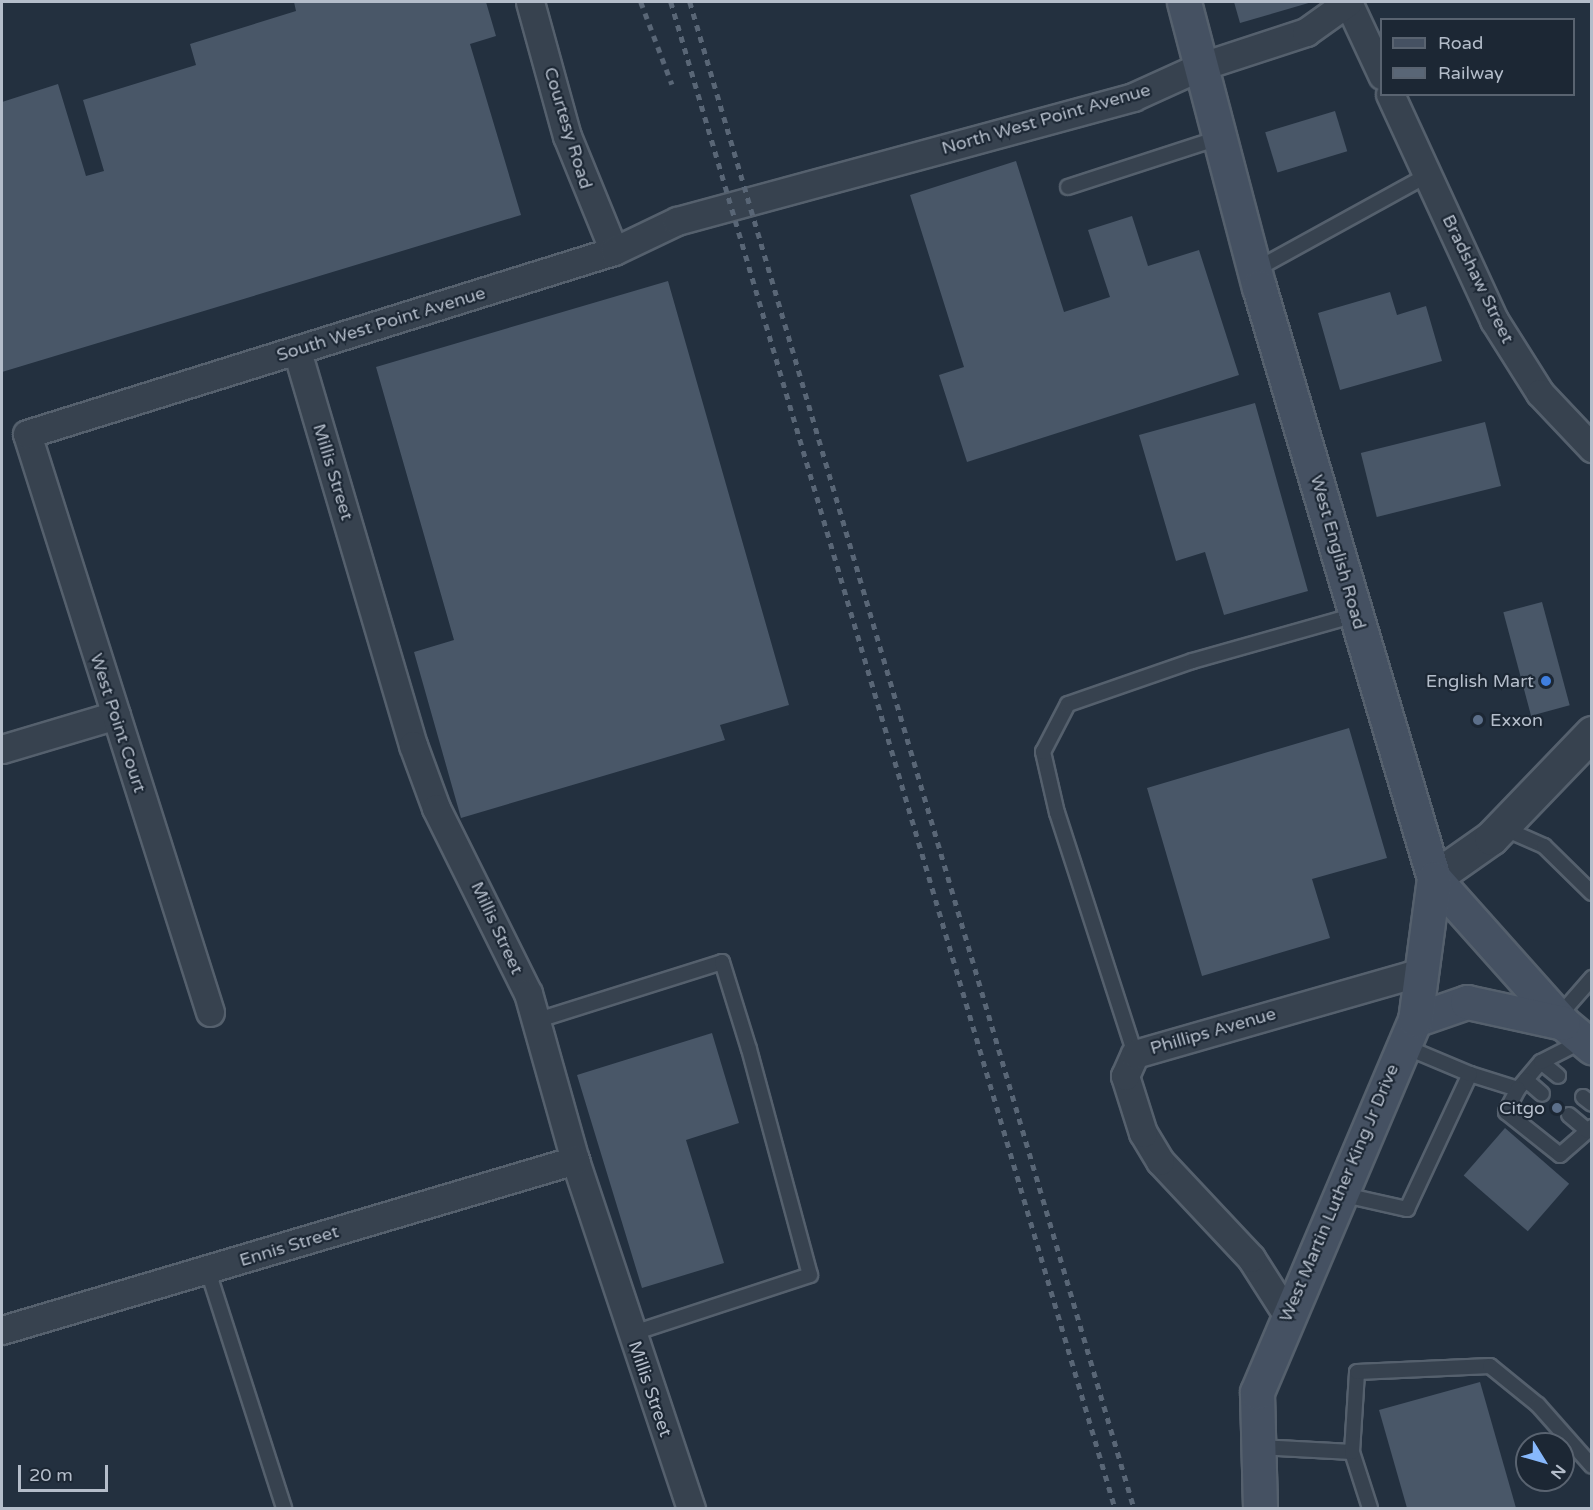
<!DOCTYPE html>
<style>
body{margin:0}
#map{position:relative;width:1593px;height:1510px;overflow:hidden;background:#23303f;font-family:"Varela Round",sans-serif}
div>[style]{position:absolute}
.building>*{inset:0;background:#495768;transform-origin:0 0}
.roads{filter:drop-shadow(2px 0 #55606d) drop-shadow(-2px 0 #55606d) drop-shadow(0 2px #55606d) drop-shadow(0 -2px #55606d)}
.service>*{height:14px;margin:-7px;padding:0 7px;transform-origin:7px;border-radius:7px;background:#37424f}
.minor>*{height:27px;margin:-13.5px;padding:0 13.5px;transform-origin:13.5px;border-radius:13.5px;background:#37424f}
.tertiary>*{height:33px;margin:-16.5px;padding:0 16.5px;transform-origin:16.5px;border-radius:16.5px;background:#37424f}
.secondary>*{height:33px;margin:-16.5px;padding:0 16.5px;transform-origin:16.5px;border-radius:16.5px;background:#455162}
.rail>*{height:4.5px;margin-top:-2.25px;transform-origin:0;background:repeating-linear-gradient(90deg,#596676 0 6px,transparent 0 12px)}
.dots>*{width:16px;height:16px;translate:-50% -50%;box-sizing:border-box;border:3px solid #1c2734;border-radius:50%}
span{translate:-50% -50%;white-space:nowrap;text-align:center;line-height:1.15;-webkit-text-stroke:4.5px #1c2734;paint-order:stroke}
.street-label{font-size:18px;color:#b4bdca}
.poi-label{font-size:18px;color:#b4bdca}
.right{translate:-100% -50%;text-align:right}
.left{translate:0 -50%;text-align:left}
.frame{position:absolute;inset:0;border:3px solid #b4bdca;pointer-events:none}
.legend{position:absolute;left:1380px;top:18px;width:195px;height:78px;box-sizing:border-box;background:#1c2734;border:2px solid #596370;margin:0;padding:8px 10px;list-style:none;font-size:18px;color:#b4bdca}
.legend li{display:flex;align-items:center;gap:12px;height:30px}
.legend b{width:30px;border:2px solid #596370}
.north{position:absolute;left:1515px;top:1432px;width:60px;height:60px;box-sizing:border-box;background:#1c2734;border:2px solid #596370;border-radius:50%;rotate:127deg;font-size:16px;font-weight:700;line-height:24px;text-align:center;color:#b4bdca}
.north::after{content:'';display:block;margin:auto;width:21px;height:27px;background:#87b8fc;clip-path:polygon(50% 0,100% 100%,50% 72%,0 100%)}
.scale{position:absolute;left:18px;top:1465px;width:90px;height:27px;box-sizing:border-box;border:3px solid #b4bdca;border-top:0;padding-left:8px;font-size:18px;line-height:21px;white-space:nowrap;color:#b4bdca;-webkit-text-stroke:4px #1c2734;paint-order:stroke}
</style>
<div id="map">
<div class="building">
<i style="clip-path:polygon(294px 2px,486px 2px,496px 36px,470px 44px,521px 215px,2px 372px,2px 102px,58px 84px,86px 176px,104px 171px,83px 100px,196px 65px,190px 44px,296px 11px)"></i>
<i style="clip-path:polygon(1234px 2px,1312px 2px,1240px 23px)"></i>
<i style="left:1335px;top:111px;width:42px;height:73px;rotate:73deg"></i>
<i style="clip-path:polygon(1016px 161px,1064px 312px,1110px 297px,1088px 230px,1132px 216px,1148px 266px,1199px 250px,1239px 375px,967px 462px,939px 375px,964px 367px,910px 195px)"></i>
<i style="clip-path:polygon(668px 281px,789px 705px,720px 725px,725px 740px,461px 818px,414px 652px,454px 640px,376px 367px)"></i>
<i style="clip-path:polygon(1390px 292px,1397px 315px,1426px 306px,1442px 361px,1340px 390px,1318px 313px)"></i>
<i style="clip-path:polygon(1255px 403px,1308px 591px,1224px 615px,1205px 552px,1176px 561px,1139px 435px)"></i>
<i style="left:1485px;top:422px;width:66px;height:128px;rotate:76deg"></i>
<i style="left:1542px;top:602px;width:107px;height:40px;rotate:75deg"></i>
<i style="clip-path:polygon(1349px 728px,1387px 858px,1312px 879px,1330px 938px,1202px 976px,1147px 788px)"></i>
<i style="clip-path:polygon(712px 1033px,739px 1123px,686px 1140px,724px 1263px,642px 1288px,577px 1075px)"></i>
<i style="left:1505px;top:1128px;width:85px;height:63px;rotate:41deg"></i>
<i style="clip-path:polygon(1480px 1382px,1516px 1508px,1407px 1508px,1379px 1410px)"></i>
</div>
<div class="roads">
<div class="service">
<i style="left:1068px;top:187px;width:159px;rotate:-18deg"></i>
<i style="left:1255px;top:270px;width:197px;rotate:-28.8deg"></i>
<i style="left:1503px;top:828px;width:45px;rotate:23.7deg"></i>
<i style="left:1544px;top:846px;width:67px;rotate:44.4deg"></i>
<i style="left:1558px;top:1017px;width:52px;rotate:-48.9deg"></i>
<i style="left:535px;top:1021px;width:196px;rotate:-17.5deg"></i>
<i style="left:722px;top:962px;width:91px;rotate:72.8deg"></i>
<i style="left:749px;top:1049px;width:234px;rotate:74.9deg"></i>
<i style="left:810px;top:1275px;width:188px;rotate:161.8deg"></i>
<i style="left:1135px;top:1054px;width:253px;rotate:-107.9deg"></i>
<i style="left:1057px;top:813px;width:63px;rotate:-102.9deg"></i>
<i style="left:1043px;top:752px;width:54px;rotate:-62.5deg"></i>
<i style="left:1068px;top:704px;width:131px;rotate:-19.1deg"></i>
<i style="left:1192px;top:661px;width:170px;rotate:-15.7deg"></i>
<i style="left:1541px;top:1062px;width:22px;rotate:39deg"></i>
<i style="left:1470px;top:1074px;width:50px;rotate:17.4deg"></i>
<i style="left:1518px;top:1089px;width:35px;rotate:-50deg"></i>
<i style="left:1541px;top:1062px;width:48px;rotate:-27.1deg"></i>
<i style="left:1526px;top:1080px;width:21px;rotate:41deg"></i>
<i style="left:1518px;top:1089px;width:26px;rotate:118deg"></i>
<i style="left:1506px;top:1112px;width:69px;rotate:38.5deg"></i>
<i style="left:1560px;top:1155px;width:43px;rotate:-41.2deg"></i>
<i style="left:1583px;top:1097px;width:11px;rotate:38deg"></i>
<i style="left:1569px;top:1115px;width:25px;rotate:40deg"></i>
<i style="left:1340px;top:1194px;width:69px;rotate:12.6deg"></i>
<i style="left:1407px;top:1209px;width:149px;rotate:-65deg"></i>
<i style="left:1470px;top:1074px;width:73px;rotate:-157.3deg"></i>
<i style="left:208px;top:1271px;width:249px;rotate:72.2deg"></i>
<i style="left:1259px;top:1447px;width:93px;rotate:3.1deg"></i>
<i style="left:1370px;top:1508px;width:59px;rotate:-107.8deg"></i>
<i style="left:1352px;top:1452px;width:80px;rotate:-86.4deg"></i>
<i style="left:1357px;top:1372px;width:133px;rotate:-2.6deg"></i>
<i style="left:1490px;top:1366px;width:62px;rotate:39.1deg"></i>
<i style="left:1538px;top:1405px;width:81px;rotate:48.5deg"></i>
</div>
<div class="minor">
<i style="left:530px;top:2px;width:139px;rotate:74.6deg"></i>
<i style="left:567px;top:136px;width:124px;rotate:67.8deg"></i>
<i style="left:1348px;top:2px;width:81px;rotate:65deg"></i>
<i style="left:1390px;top:94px;width:249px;rotate:65.3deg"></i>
<i style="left:1494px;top:320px;width:86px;rotate:57.8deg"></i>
<i style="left:1540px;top:393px;width:76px;rotate:46.6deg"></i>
<i style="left:297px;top:351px;width:411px;rotate:73.6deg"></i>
<i style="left:413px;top:745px;width:67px;rotate:69.9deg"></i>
<i style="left:436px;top:808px;width:207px;rotate:63.6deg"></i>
<i style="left:528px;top:993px;width:173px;rotate:74.3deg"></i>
<i style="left:575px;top:1160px;width:367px;rotate:71.6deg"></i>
<i style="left:2px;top:749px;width:119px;rotate:-16.6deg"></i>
<i style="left:210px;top:1012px;width:606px;rotate:-107.57deg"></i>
<i style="left:27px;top:434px;width:615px;rotate:-17.32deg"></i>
<i style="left:614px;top:251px;width:70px;rotate:-25.5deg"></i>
<i style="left:677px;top:221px;width:473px;rotate:-15.2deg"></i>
<i style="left:1133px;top:97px;width:72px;rotate:-24.4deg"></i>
<i style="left:1199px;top:67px;width:113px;rotate:-18.1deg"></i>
<i style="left:1306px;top:32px;width:52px;rotate:-35.5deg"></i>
<i style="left:1286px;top:1313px;width:65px;rotate:-122.5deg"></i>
<i style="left:1251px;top:1258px;width:133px;rotate:-133.2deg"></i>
<i style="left:1160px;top:1161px;width:33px;rotate:-121deg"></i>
<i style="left:1143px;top:1133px;width:60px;rotate:-107.5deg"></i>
<i style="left:1125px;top:1076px;width:24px;rotate:-66deg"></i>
<i style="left:1135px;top:1054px;width:298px;rotate:-16deg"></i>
<i style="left:2px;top:1330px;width:598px;rotate:-16.52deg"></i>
</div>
<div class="tertiary">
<i style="left:1434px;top:878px;width:70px;rotate:-35.1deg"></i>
<i style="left:1491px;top:838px;width:146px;rotate:-46.1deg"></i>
</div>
<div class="secondary">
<i style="left:1184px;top:2px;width:295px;rotate:75.3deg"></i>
<i style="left:1259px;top:287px;width:616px;rotate:73.51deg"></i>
<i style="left:1434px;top:878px;width:194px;rotate:48.3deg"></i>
<i style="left:1563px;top:1023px;width:38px;rotate:40deg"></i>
<i style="left:1415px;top:1020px;width:55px;rotate:-19.1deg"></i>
<i style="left:1467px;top:1002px;width:98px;rotate:12.3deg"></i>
<i style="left:1260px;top:1508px;width:116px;rotate:-91.5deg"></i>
<i style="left:1257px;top:1392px;width:404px;rotate:-67deg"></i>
<i style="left:1415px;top:1020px;width:143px;rotate:-82.4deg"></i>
</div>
</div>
<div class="rail">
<i style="left:641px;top:2px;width:88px;rotate:69.3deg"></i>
<i style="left:671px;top:2px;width:1570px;rotate:73.57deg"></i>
<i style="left:690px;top:2px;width:1570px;rotate:73.57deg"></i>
</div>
<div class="dots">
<i style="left:1546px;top:681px;background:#3f7fe0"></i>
<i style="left:1478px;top:720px;background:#5c6f8a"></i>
<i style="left:1557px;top:1108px;background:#5c6f8a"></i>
</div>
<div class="street-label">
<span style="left:1046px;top:119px;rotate:-16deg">North West Point Avenue</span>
<span style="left:568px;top:128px;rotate:73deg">Courtesy Road</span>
<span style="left:1478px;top:279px;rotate:64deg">Bradshaw Street</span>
<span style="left:381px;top:324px;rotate:-17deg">South West Point Avenue</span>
<span style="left:333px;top:472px;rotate:73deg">Millis Street</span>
<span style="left:1338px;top:552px;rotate:74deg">West English Road</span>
<span style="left:118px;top:723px;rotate:72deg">West Point Court</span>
<span style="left:497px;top:928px;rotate:65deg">Millis Street</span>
<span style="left:1213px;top:1031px;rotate:-16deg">Phillips Avenue</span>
<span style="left:1339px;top:1193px;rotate:-67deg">West Martin Luther King Jr Drive</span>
<span style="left:289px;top:1246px;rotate:-17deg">Ennis Street</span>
<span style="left:650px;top:1389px;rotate:71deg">Millis Street</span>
</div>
<div class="poi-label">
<span class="right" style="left:1534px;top:681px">English Mart</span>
<span class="left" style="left:1490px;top:720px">Exxon</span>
<span class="right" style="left:1545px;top:1108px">Citgo</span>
</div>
<div class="frame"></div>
<ul class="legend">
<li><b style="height:8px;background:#455162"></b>Road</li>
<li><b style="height:8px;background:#596676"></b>Railway</li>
</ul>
<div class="north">N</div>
<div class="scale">20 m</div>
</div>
